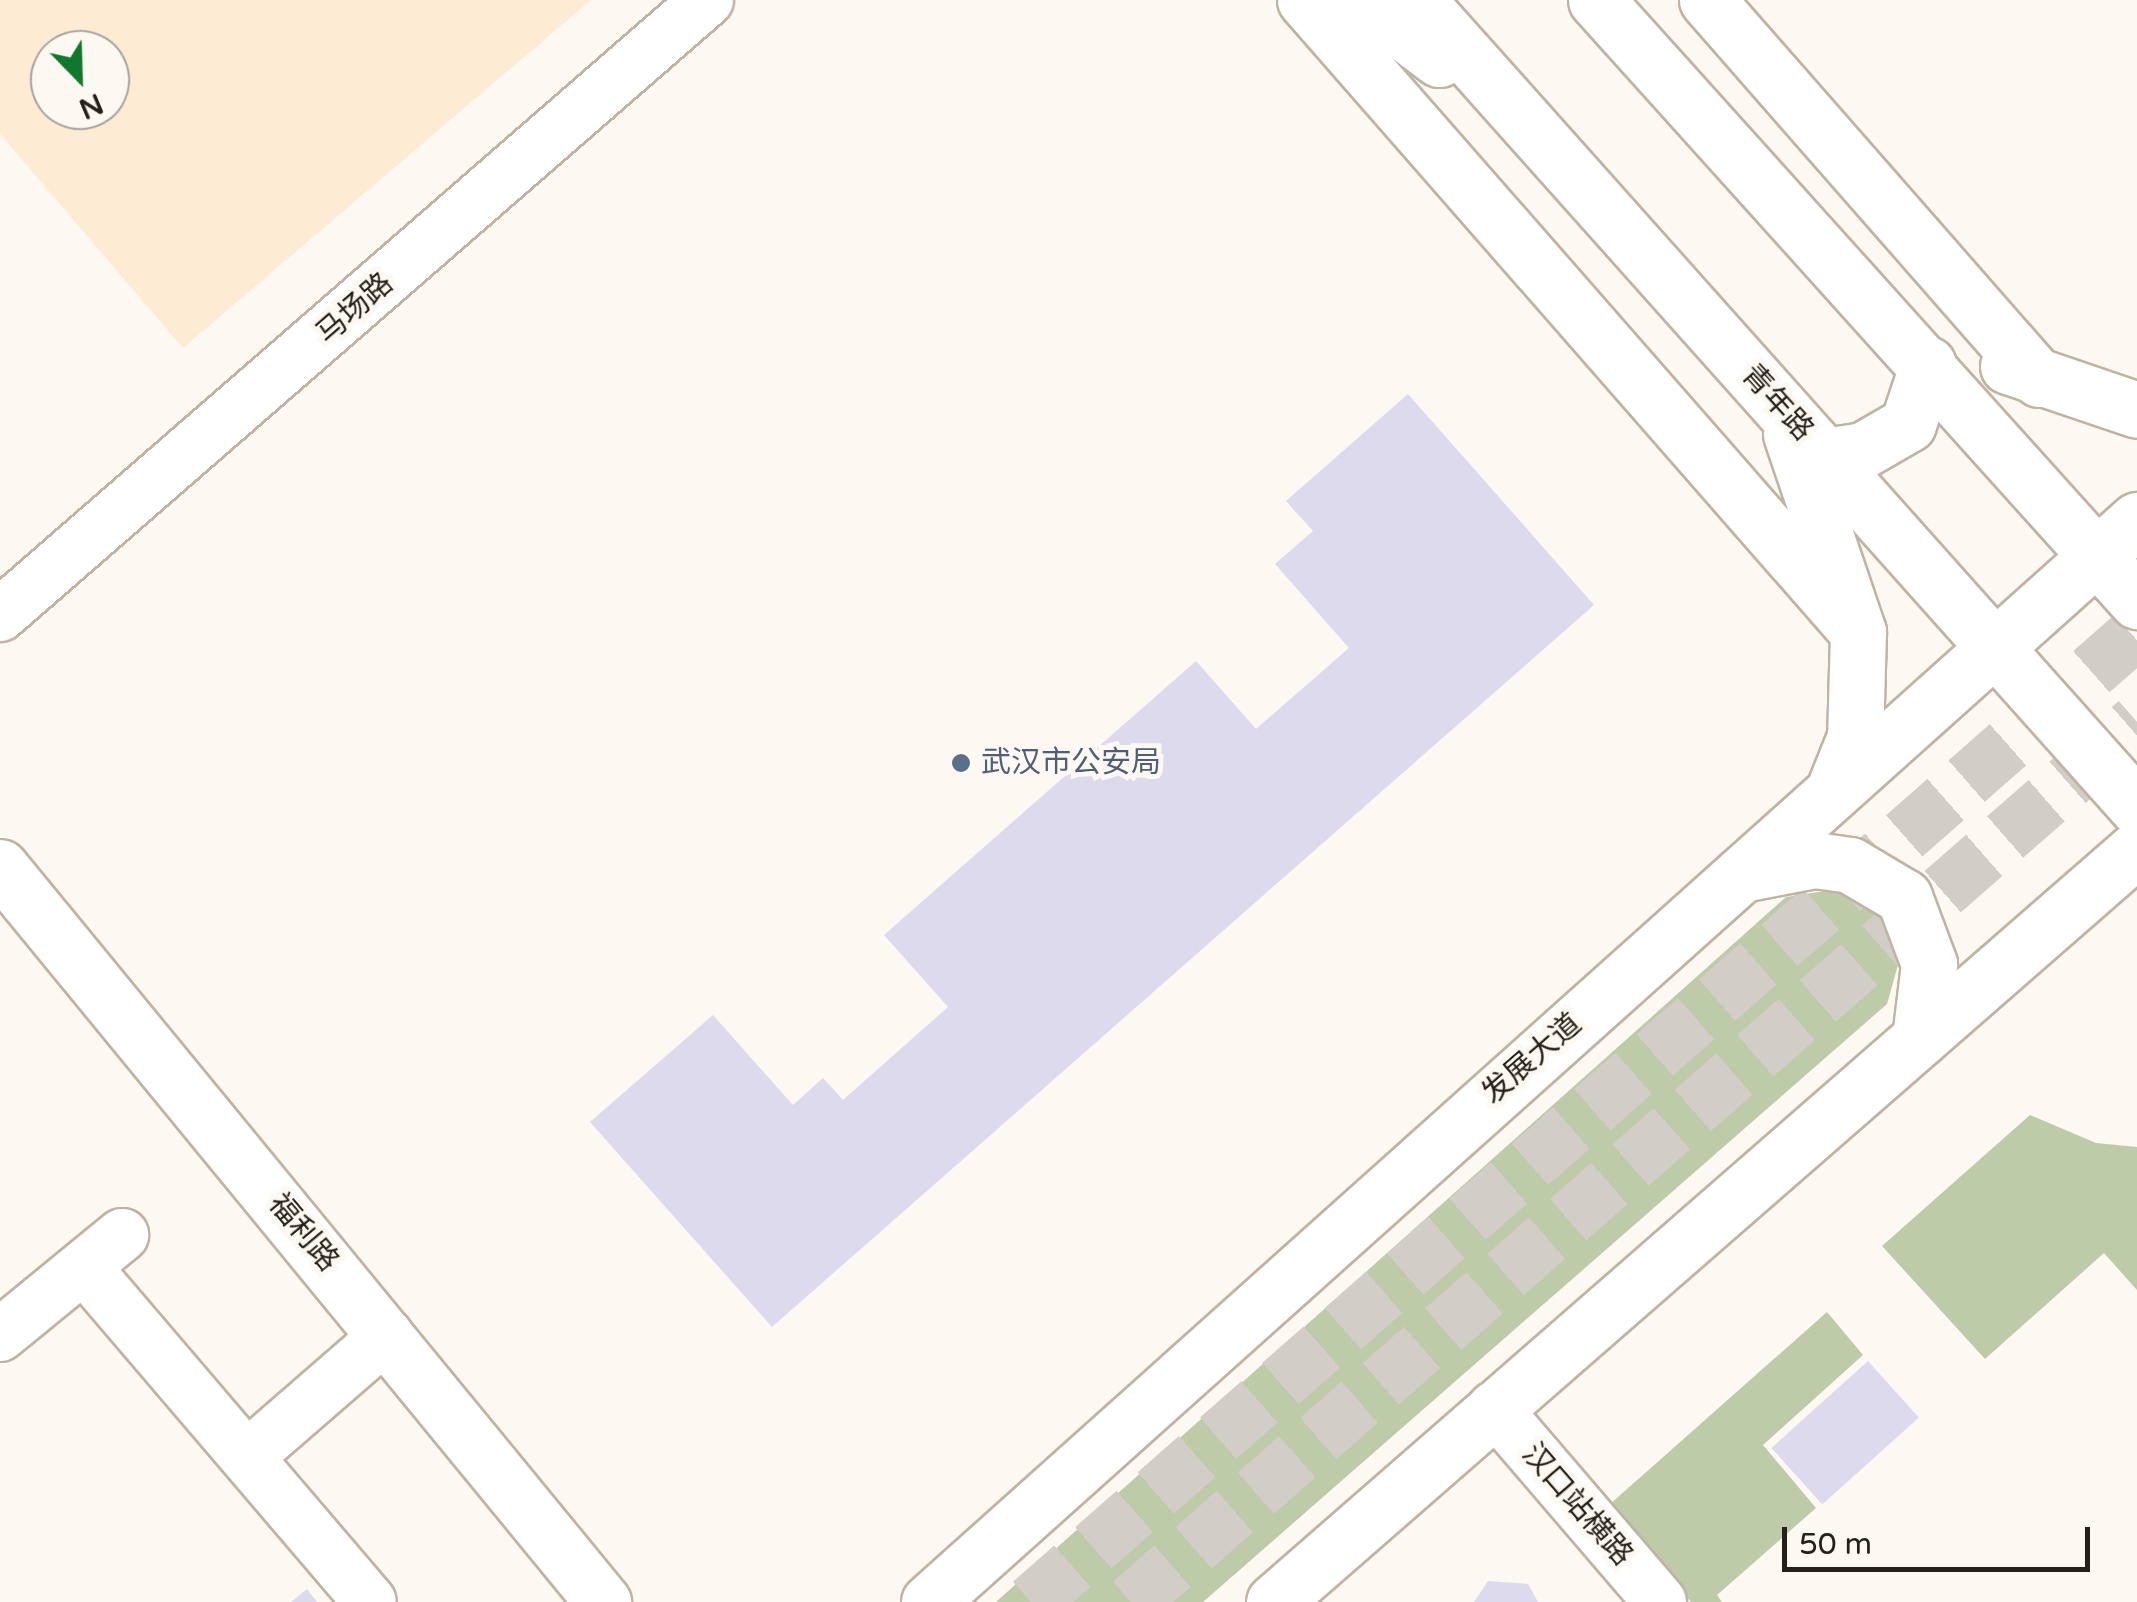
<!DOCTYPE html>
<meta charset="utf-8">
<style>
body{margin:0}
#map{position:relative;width:2137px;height:1602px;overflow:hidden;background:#fdf8f1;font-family:"Varela Round","Noto Sans SC",sans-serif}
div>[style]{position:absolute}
.built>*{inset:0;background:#fdebd3}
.green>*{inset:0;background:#bdcba8}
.building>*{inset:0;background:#dedaed;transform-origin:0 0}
.highway-tunnel>*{height:55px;margin-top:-27.5px;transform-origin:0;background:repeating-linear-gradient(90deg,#d2cdc6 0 55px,transparent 0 83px)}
.roads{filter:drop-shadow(2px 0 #c0b3a3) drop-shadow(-2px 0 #c0b3a3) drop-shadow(0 2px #c0b3a3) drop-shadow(0 -2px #c0b3a3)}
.minor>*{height:52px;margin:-26px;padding:0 26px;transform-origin:26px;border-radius:26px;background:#fff}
.major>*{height:55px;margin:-27.5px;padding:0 27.5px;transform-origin:27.5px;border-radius:27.5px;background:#fff}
.dots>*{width:28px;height:28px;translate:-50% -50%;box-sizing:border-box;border:5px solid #fdf8f1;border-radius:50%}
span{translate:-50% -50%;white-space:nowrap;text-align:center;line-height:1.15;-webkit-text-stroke:10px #fdf8f1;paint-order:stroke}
.street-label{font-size:30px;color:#25201a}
.service-label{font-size:30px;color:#4e5e75}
.left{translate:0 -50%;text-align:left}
.north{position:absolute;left:30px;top:30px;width:100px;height:100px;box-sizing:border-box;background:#fdf8f1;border:2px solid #a7a29b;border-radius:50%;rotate:157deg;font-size:28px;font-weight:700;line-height:40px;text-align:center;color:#25201a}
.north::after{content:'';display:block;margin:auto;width:35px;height:45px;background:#10782c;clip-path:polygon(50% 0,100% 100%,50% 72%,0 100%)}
.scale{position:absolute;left:1782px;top:1527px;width:308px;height:45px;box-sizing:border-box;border:5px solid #25201a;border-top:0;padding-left:12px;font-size:30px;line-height:35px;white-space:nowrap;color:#25201a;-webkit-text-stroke:8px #fdf8f1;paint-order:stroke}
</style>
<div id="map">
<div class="built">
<i style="clip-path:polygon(evenodd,0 0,591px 0,183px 348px,0 134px,0 0,50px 50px,110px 50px,110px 110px,50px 110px,50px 50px)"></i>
</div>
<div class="green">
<i style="clip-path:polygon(1838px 889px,1869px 896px,1903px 947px,1887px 1004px,1203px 1602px,996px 1602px,1786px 897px)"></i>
<i style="clip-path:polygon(2030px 1115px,2096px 1143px,2137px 1147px,2137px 1290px,2104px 1253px,1985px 1359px,1882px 1246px)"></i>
<i style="clip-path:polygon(1827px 1312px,1863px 1355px,1763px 1445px,1816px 1508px,1717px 1595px,1722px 1602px,1691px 1602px,1609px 1505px)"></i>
</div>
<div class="building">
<i style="clip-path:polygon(1408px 394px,1594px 605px,772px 1327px,590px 1122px,713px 1015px,793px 1105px,823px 1078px,843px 1100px,948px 1007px,884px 935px,1196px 661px,1256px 729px,1349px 648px,1275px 564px,1313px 531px,1286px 501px)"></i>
<i style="left:1868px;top:1361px;width:76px;height:130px;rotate:48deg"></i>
<i style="clip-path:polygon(1488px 1581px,1528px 1584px,1538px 1602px,1474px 1602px)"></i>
<i style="clip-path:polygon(307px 1589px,317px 1602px,291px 1602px)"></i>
</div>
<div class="highway-tunnel">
<i style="left:1031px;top:1602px;width:1472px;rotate:-41.28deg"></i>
<i style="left:1131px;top:1602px;width:1337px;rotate:-41.21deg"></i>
</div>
<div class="roads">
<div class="minor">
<i style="left:0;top:615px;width:937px;rotate:-41.02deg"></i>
<i style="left:84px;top:1267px;width:440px;rotate:49.5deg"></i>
<i style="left:0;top:1335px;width:158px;rotate:-39.3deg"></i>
<i style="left:1494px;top:1408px;width:255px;rotate:49.4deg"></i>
<i style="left:248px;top:1456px;width:184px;rotate:-41deg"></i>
</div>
<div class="major">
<i style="left:1305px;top:0;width:840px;rotate:48.81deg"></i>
<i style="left:1361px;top:0;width:98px;rotate:37.1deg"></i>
<i style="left:1417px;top:0;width:1082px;rotate:48.26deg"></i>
<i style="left:1596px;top:0;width:809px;rotate:48.01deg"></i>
<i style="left:1707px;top:0;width:504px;rotate:48.78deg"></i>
<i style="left:2008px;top:366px;width:136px;rotate:18.8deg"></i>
<i style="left:1791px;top:434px;width:209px;rotate:71.3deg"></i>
<i style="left:1858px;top:632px;width:105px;rotate:91.6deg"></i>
<i style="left:1855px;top:737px;width:59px;rotate:111.8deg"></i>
<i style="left:1825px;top:456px;width:38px;rotate:-9deg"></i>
<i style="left:1863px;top:450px;width:52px;rotate:-30deg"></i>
<i style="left:1908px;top:424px;width:63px;rotate:-71.6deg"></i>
<i style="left:0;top:867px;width:951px;rotate:50.63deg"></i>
<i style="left:1742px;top:874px;width:74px;rotate:-10.9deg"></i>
<i style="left:1815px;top:860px;width:35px;rotate:8deg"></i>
<i style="left:1850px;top:865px;width:63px;rotate:30.7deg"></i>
<i style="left:1904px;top:897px;width:72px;rotate:69.5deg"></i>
<i style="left:1929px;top:964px;width:75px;rotate:96.9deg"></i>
<i style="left:929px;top:1602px;width:1622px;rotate:-41.85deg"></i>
<i style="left:1274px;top:1602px;width:1145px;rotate:-41.11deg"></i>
</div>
</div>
<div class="dots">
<i style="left:961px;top:763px;background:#5c6f8a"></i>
</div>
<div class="street-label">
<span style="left:355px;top:309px;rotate:-41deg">马场路</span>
<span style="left:1777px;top:403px;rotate:48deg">青年路</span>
<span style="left:1532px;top:1059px;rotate:-41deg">发展大道</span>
<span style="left:303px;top:1233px;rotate:50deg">福利路</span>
<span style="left:1577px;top:1505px;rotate:49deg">汉口站横路</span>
</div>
<div class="service-label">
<span class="left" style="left:981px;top:763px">武汉市公安局</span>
</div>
<div class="north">N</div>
<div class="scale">50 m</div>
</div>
